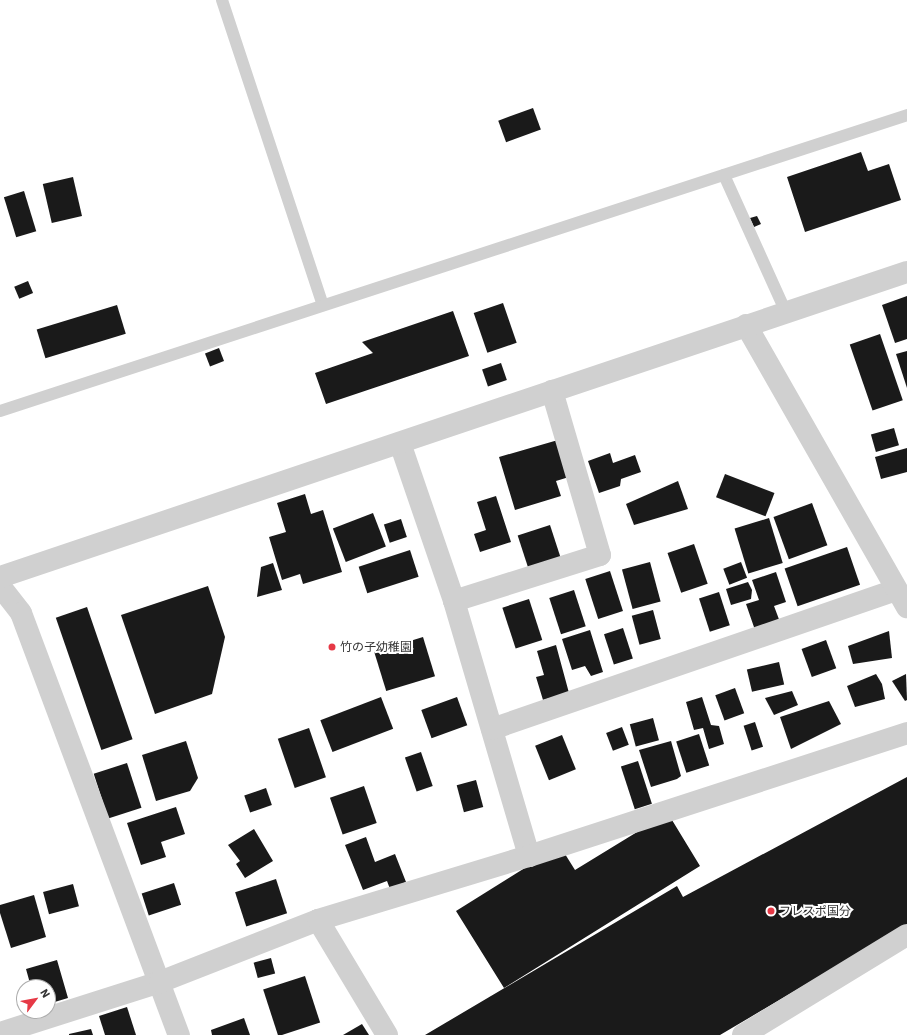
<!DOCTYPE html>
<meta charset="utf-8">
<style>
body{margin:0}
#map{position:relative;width:907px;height:1035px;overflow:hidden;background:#fff;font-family:"IBM Plex Sans","Noto Sans JP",sans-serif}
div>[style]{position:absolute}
.building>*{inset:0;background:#1a1a1a;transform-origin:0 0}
.service>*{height:12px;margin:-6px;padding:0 6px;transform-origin:6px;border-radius:6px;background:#d0d0d0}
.minor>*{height:22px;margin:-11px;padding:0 11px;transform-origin:11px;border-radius:11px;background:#d0d0d0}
.tertiary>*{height:22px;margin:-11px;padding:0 11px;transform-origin:11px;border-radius:11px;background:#d0d0d0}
.dots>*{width:11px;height:11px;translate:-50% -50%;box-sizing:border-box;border:2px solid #fff;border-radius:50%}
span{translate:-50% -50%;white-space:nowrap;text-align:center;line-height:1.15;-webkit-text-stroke:4px #fff;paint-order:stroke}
.poi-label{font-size:12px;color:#333}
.left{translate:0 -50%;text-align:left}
.north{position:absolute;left:16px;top:979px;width:40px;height:40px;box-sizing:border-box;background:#fff;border:1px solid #adadad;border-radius:50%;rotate:58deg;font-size:11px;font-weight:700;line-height:16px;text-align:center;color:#333}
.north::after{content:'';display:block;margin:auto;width:14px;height:18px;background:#e63946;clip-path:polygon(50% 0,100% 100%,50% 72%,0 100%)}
</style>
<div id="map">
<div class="building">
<i style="left:533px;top:108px;width:23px;height:37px;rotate:70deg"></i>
<i style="clip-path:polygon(861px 152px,868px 171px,889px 164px,901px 200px,805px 232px,787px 177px)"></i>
<i style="left:73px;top:177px;width:40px;height:31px;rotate:77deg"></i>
<i style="left:24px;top:191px;width:42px;height:21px;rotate:73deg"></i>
<i style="clip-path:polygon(757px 216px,761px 224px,754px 227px,750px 218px)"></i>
<i style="left:28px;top:281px;width:13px;height:15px;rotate:67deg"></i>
<i style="clip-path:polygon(907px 296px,907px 339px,895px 343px,882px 305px)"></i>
<i style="left:503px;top:303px;width:42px;height:31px;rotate:71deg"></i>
<i style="left:117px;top:305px;width:30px;height:84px;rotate:73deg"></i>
<i style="clip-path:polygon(453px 311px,469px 356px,326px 404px,315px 373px,373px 353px,362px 342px)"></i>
<i style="left:880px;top:334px;width:70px;height:32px;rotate:71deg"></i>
<i style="left:219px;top:348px;width:14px;height:15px;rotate:69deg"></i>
<i style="clip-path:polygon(907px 351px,907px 388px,896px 354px)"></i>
<i style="left:501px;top:363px;width:18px;height:20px;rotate:71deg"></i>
<i style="left:894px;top:428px;width:18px;height:24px;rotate:74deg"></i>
<i style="clip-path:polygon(558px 440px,569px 477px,556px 481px,561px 496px,515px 510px,499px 457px)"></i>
<i style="clip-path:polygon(907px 448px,907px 472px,881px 479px,875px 457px)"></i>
<i style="clip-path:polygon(610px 453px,613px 463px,635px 455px,641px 472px,621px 479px,620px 486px,599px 493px,588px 461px)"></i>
<i style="left:725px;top:474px;width:53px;height:25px;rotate:21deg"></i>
<i style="clip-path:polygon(678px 481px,688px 509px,634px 525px,626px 504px)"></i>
<i style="clip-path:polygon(305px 494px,311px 514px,323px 510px,342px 572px,303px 584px,300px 574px,282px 580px,269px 537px,286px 532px,277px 503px)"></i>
<i style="clip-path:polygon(496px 496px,511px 542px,480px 552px,474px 534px,486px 530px,477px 502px)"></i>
<i style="left:812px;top:503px;width:45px;height:41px;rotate:70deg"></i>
<i style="left:373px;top:513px;width:36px;height:43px;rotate:69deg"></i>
<i style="left:769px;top:518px;width:47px;height:36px;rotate:73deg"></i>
<i style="left:401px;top:519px;width:19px;height:18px;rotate:72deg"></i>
<i style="left:550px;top:525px;width:35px;height:34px;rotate:72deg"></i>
<i style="left:694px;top:544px;width:42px;height:28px;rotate:71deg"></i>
<i style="left:847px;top:547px;width:40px;height:66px;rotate:71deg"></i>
<i style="left:410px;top:550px;width:28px;height:54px;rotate:72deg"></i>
<i style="left:650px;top:562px;width:41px;height:29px;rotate:75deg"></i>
<i style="left:741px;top:562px;width:17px;height:19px;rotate:69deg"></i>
<i style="clip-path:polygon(273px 563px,282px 590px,257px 597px,261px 567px)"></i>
<i style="left:610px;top:571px;width:42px;height:26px;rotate:72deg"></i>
<i style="clip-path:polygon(776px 572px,786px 602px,774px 606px,780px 622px,755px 630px,746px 604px,759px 600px,752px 580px)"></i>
<i style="clip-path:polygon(748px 582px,752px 590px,751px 599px,731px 605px,726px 589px)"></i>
<i style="clip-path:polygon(208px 586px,225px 637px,212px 694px,155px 714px,121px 615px)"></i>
<i style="left:574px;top:590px;width:38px;height:26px;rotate:72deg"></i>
<i style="left:719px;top:592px;width:35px;height:21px;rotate:72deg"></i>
<i style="left:529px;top:599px;width:43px;height:28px;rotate:72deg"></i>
<i style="left:87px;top:607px;width:140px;height:33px;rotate:71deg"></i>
<i style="left:653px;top:610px;width:30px;height:22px;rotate:75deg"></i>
<i style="left:623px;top:628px;width:32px;height:20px;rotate:72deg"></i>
<i style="clip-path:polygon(590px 630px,603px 672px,591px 676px,585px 666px,572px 670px,562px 639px)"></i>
<i style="clip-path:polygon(889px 631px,892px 658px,853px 664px,848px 646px)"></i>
<i style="left:423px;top:637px;width:41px;height:51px;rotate:73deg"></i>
<i style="left:826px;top:640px;width:30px;height:26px;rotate:70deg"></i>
<i style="clip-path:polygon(556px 645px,569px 693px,543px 700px,536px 677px,544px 675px,537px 651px)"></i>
<i style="left:779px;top:662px;width:23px;height:33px;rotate:77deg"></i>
<i style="clip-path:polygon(876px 674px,882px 684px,885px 699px,855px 707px,847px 686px)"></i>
<i style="clip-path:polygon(906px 674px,907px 700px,905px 701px,892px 681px)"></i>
<i style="left:735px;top:688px;width:27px;height:21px;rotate:70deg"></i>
<i style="clip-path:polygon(792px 691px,798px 705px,774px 715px,765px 698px)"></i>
<i style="left:381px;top:697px;width:34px;height:65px;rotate:69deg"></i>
<i style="left:457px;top:697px;width:30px;height:38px;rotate:70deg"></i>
<i style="clip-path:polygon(702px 697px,711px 725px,719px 726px,724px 744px,709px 749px,703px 728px,694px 730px,686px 702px)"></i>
<i style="clip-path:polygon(829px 701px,841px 724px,791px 749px,780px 717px)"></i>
<i style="left:653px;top:718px;width:23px;height:24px;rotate:75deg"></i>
<i style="left:755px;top:722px;width:26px;height:12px;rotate:72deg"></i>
<i style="left:622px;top:727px;width:19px;height:17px;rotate:69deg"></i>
<i style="left:309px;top:728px;width:52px;height:33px;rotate:71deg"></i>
<i style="left:699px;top:734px;width:33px;height:24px;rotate:72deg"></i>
<i style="left:562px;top:735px;width:37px;height:29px;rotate:68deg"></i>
<i style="clip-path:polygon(186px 741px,198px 778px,190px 791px,156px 801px,142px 755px)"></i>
<i style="clip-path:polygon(671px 741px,681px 776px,677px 779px,651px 787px,639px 750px)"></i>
<i style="left:421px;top:752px;width:36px;height:17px;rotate:71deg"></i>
<i style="left:638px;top:761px;width:45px;height:18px;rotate:72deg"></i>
<i style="left:127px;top:763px;width:47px;height:35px;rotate:72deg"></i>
<i style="clip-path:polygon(907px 777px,907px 925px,720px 1035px,425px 1035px,677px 886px,683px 897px)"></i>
<i style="left:476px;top:780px;width:28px;height:20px;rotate:75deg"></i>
<i style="left:364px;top:786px;width:39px;height:36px;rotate:71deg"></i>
<i style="left:266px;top:788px;width:18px;height:23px;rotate:71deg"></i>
<i style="clip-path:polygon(176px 807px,185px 834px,161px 842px,166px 857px,141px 865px,127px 823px)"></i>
<i style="clip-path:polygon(672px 820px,700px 866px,504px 988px,456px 911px,560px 846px,575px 870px,642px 829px)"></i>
<i style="clip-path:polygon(254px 829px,273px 861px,245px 878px,236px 864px,240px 861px,228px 845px)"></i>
<i style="clip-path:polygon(366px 837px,375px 862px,395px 854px,406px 882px,390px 889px,387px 881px,363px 890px,345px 845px)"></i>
<i style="left:276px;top:879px;width:36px;height:43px;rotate:72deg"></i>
<i style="left:174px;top:883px;width:23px;height:34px;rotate:72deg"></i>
<i style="left:73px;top:884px;width:23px;height:31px;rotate:75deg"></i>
<i style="clip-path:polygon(34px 895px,46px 937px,11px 948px,0 913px,0 905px)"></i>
<i style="left:271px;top:958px;width:16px;height:18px;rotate:75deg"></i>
<i style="clip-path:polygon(57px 960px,68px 998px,48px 1004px,48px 987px,31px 987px,26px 969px)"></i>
<i style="left:305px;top:976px;width:49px;height:44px;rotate:72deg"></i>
<i style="clip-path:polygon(127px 1007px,136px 1035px,105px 1035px,99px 1016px)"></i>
<i style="clip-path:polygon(244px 1018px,250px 1035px,212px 1035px,211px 1030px)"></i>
<i style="clip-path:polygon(362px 1024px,369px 1035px,343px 1035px)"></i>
<i style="clip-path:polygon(91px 1029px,93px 1035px,69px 1035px,69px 1034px)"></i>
</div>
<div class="service">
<i style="left:222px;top:0;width:321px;rotate:71.7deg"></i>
<i style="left:724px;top:175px;width:150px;rotate:65.7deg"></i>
<i style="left:0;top:411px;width:954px;rotate:-18.07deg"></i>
</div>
<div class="minor">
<i style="left:400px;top:443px;width:167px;rotate:71.1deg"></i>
<i style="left:454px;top:601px;width:266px;rotate:73.6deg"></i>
<i style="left:0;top:586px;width:34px;rotate:52deg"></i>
<i style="left:21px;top:613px;width:451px;rotate:69.5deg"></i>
<i style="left:454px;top:601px;width:153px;rotate:-17.5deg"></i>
<i style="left:600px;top:555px;width:171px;rotate:-106.3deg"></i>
<i style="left:492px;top:729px;width:427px;rotate:-19deg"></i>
<i style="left:318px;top:920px;width:134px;rotate:59deg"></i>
<i style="left:0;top:1033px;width:168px;rotate:-17.7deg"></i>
<i style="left:160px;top:982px;width:170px;rotate:-21.4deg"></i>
<i style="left:318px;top:920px;width:220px;rotate:-16.9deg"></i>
<i style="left:529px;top:856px;width:398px;rotate:-18deg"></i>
<i style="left:743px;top:1035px;width:192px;rotate:-31.4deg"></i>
</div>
<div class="tertiary">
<i style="left:746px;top:325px;width:325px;rotate:60.3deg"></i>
<i style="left:0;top:577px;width:957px;rotate:-18.59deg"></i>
</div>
<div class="dots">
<i style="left:332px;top:647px;background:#e63946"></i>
<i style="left:771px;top:911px;background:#e63946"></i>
</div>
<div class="poi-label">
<span class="left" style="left:340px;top:647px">竹の子幼稚園</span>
<span class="left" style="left:779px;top:911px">フレスポ国分</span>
</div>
<div class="north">N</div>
</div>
